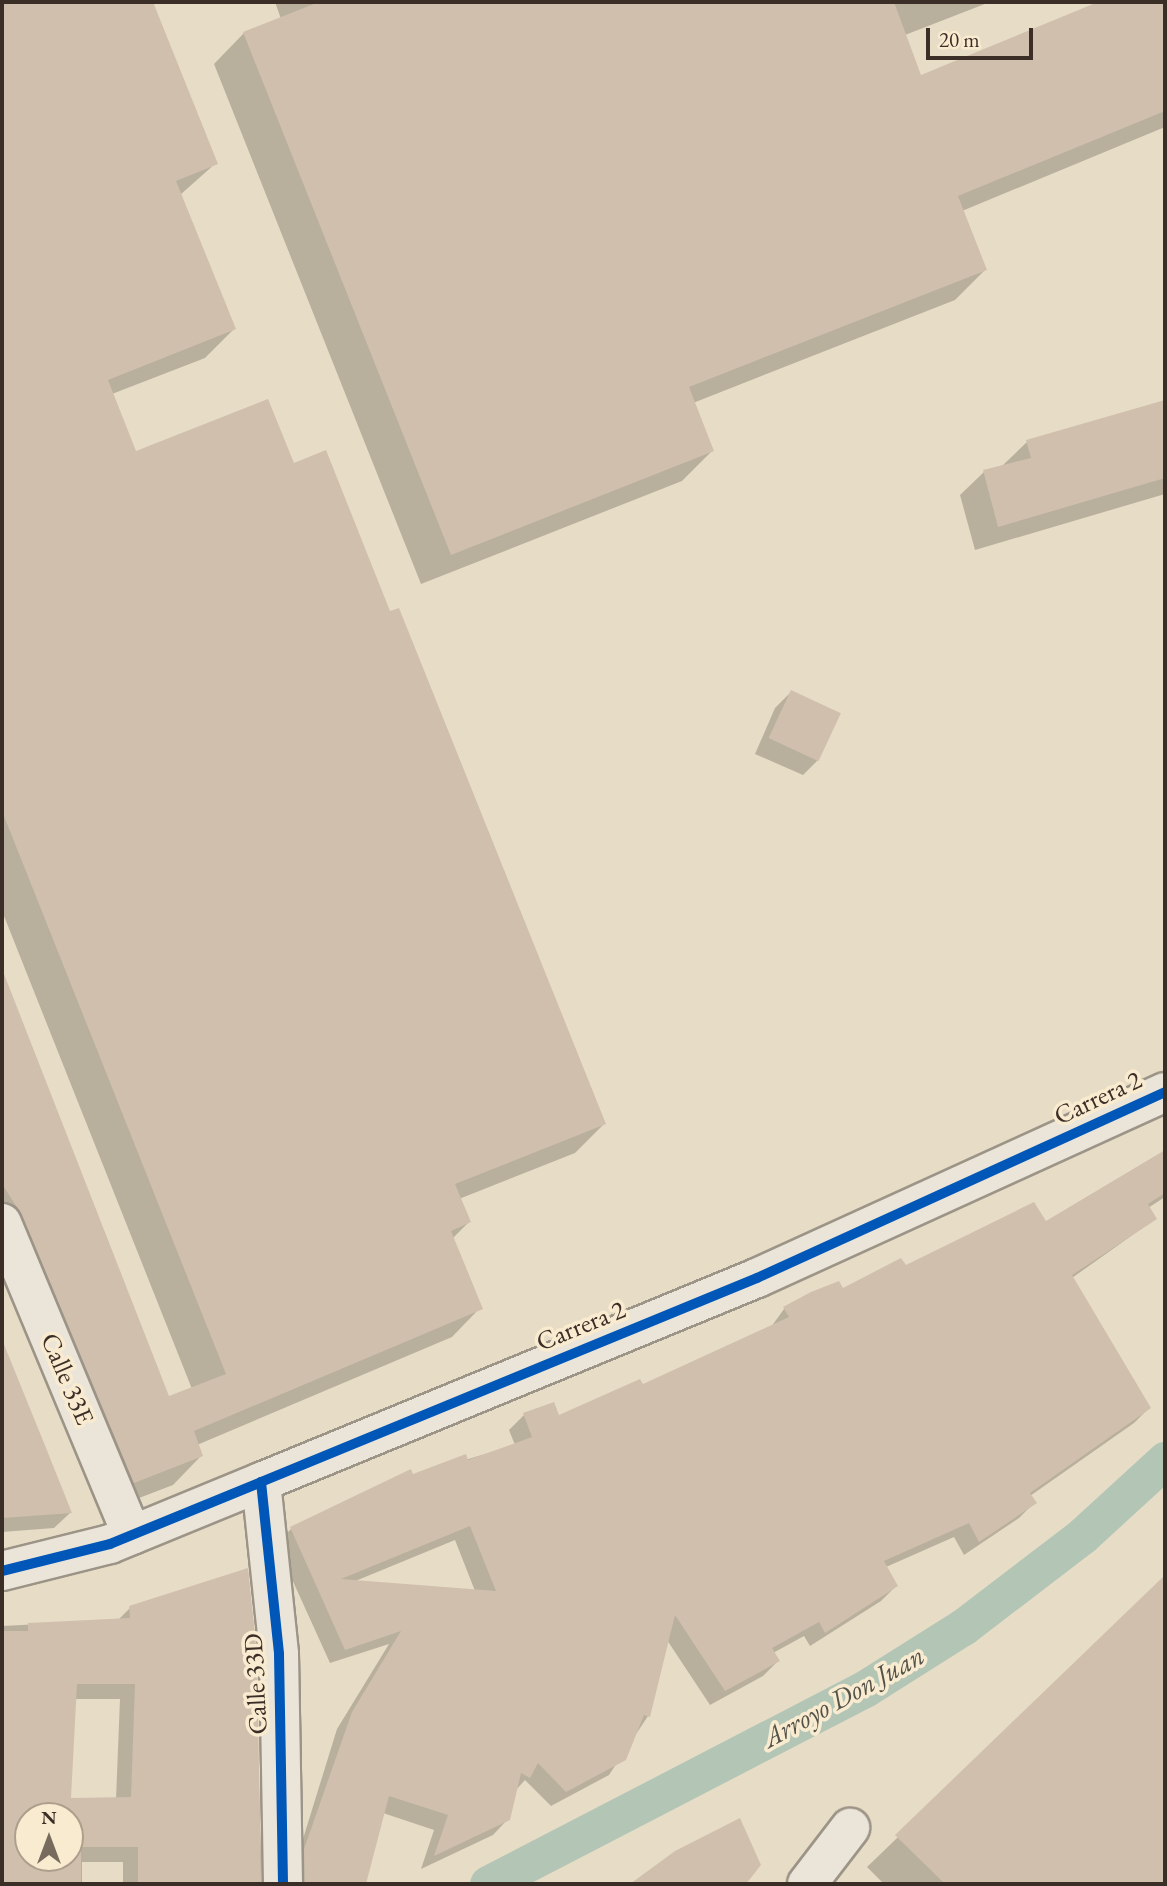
<!DOCTYPE html>
<style>
body{margin:0}
#map{position:relative;width:1167px;height:1886px;overflow:hidden;background:#e7dcc5;font-family:"EB Garamond",serif}
div>[style]{position:absolute}
.shadow>*{inset:0;background:#0003}
.canal>*{height:37px;margin:-18.5px;padding:0 18.5px;transform-origin:18.5px;border-radius:18.5px;background:#b3c6b6}
.building>*{inset:0;background:#d0bfad;transform-origin:0 0}
.roads{filter:drop-shadow(2px 0 #9c9487) drop-shadow(-2px 0 #9c9487) drop-shadow(0 2px #9c9487) drop-shadow(0 -2px #9c9487)}
.minor>*{height:38px;margin:-19px;padding:0 19px;transform-origin:19px;border-radius:19px;background:#ebe5d9}
.cycleway>*{height:10px;margin:-5px;padding:0 5px;transform-origin:5px;border-radius:5px;background:#0057b8}
span{translate:-50% -50%;white-space:nowrap;text-align:center;line-height:1.15;-webkit-text-stroke:7px #f9ebd0;paint-order:stroke}
.street-label{font-size:26px;color:#3a2e27}
.water-label{font-size:28px;color:#535249;font-style:italic}
.frame{position:absolute;inset:0;border:4px solid #3a2e27;pointer-events:none}
.north{position:absolute;left:14px;top:1802px;width:70px;height:70px;box-sizing:border-box;background:#f9ebd0;border:2px solid #ad9f8c;border-radius:50%;rotate:0deg;font-size:19px;font-weight:700;line-height:28px;text-align:center;color:#3a2e27}
.north::after{content:'';display:block;margin:auto;width:24px;height:32px;background:#776b5e;clip-path:polygon(50% 0,100% 100%,50% 72%,0 100%)}
.scale{position:absolute;left:926px;top:28px;width:107px;height:32px;box-sizing:border-box;border:4px solid #3a2e27;border-top:0;padding-left:9px;font-size:21px;line-height:24px;white-space:nowrap;color:#3a2e27;-webkit-text-stroke:5px #f9ebd0;paint-order:stroke}
</style>
<div id="map">
<div class="shadow">
<i style="clip-path:polygon(2px 2px,151px 2px,216px 163px,180px 195px,234px 329px,205px 358px,112px 394px,135px 453px,293px 465px,389px 614px,604px 1124px,575px 1153px,459px 1199px,469px 1222px,452px 1239px,480px 1308px,452px 1337px,197px 1445px,201px 1456px,173px 1485px,105px 1511px,2px 1263px,2px 976px,168px 1398px,192px 1389px,2px 911px)"></i>
<i style="clip-path:polygon(275px 2px,990px 2px,905px 35px,920px 77px,1103px 2px,1165px 2px,1165px 127px,962px 211px,985px 270px,955px 300px,693px 403px,712px 451px,682px 481px,421px 584px,214px 64px,244px 33px,281px 19px)"></i>
<i style="clip-path:polygon(1165px 402px,1165px 494px,975px 550px,960px 495px,984px 472px,1003px 465px,1027px 442px)"></i>
<i style="clip-path:polygon(791px 692px,818px 760px,803px 775px,755px 754px,775px 708px)"></i>
<i style="clip-path:polygon(evenodd,1165px 1152px,1165px 1197px,1148px 1208px,1155px 1219px,1072px 1278px,1149px 1408px,1134px 1423px,1030px 1496px,1034px 1503px,1019px 1518px,964px 1555px,954px 1537px,886px 1567px,896px 1586px,881px 1601px,810px 1646px,804px 1636px,773px 1653px,778px 1661px,763px 1676px,710px 1705px,667px 1640px,648px 1716px,609px 1775px,551px 1806px,525px 1780px,515px 1791px,508px 1819px,493px 1835px,421px 1869px,434px 1830px,383px 1813px,363px 1884px,289px 1884px,337px 1729px,389px 1644px,330px 1663px,276px 1544px,291px 1529px,410px 1472px,412px 1476px,515px 1445px,509px 1430px,524px 1415px,558px 1417px,642px 1386px,771px 1327px,784px 1309px,1046px 1224px,1165px 1152px,455px 1540px,475px 1591px,353px 1582px,455px 1540px)"></i>
<i style="clip-path:polygon(2px 1341px,70px 1513px,54px 1528px,2px 1532px)"></i>
<i style="clip-path:polygon(1165px 1580px,1165px 1884px,884px 1884px,867px 1867px)"></i>
<i style="clip-path:polygon(evenodd,130px 1608px,255px 1655px,262px 1884px,123px 1884px,123px 1862px,82px 1862px,82px 1884px,2px 1884px,2px 1626px,118px 1620px,130px 1608px,75px 1699px,120px 1699px,116px 1799px,69px 1800px,75px 1699px,130px 1608px,28px 1816px,70px 1816px,70px 1858px,28px 1858px,28px 1816px)"></i>
<i style="clip-path:polygon(676px 1852px,759px 1864px,745px 1884px,633px 1884px)"></i>
</div>
<div class="canal">
<i style="left:488px;top:1884px;width:426px;rotate:-27.4deg"></i>
<i style="left:866px;top:1688px;width:115px;rotate:-32.2deg"></i>
<i style="left:963px;top:1627px;width:150px;rotate:-37.4deg"></i>
<i style="left:1082px;top:1536px;width:113px;rotate:-42.5deg"></i>
</div>
<div class="building">
<i style="clip-path:polygon(2px 2px,153px 2px,218px 164px,176px 181px,236px 329px,108px 380px,136px 451px,268px 399px,294px 463px,326px 450px,390px 611px,399px 608px,606px 1124px,455px 1184px,471px 1222px,451px 1231px,483px 1309px,194px 1431px,203px 1456px,134px 1483px,22px 1215px,2px 1184px,4px 974px,169px 1396px,226px 1374px,2px 811px)"></i>
<i style="clip-path:polygon(319px 2px,894px 2px,921px 75px,1098px 2px,1165px 2px,1165px 111px,958px 196px,987px 270px,689px 387px,714px 451px,451px 555px,243px 32px)"></i>
<i style="clip-path:polygon(1165px 400px,1165px 478px,998px 527px,983px 470px,1031px 458px,1026px 440px)"></i>
<i style="left:791px;top:690px;width:55px;height:53px;rotate:25deg"></i>
<i style="clip-path:polygon(evenodd,1165px 1150px,1165px 1193px,1148px 1204px,1157px 1219px,1072px 1275px,1151px 1408px,1030px 1493px,1037px 1503px,979px 1542px,969px 1523px,884px 1561px,898px 1586px,825px 1633px,819px 1622px,772px 1648px,780px 1661px,725px 1691px,675px 1615px,650px 1717px,644px 1715px,626px 1760px,566px 1792px,538px 1763px,530px 1778px,521px 1773px,510px 1820px,434px 1856px,448px 1815px,389px 1796px,366px 1884px,305px 1884px,304px 1849px,352px 1712px,401px 1631px,345px 1650px,290px 1527px,411px 1469px,413px 1474px,466px 1454px,468px 1460px,532px 1437px,523px 1413px,554px 1402px,559px 1415px,640px 1379px,643px 1384px,789px 1317px,783px 1307px,811px 1292px,839px 1281px,843px 1288px,901px 1258px,906px 1265px,1034px 1202px,1046px 1221px,1165px 1150px,470px 1526px,496px 1591px,341px 1579px,470px 1526px)"></i>
<i style="clip-path:polygon(3px 1342px,46px 1448px,72px 1513px,2px 1518px)"></i>
<i style="clip-path:polygon(evenodd,248px 1568px,257px 1655px,261px 1884px,138px 1884px,138px 1847px,81px 1847px,81px 1884px,2px 1884px,2px 1631px,28px 1631px,28px 1623px,130px 1618px,129px 1606px,248px 1568px,77px 1684px,135px 1684px,131px 1797px,71px 1798px,77px 1684px,248px 1568px,28px 1816px,70px 1816px,70px 1858px,28px 1858px,28px 1816px)"></i>
<i style="clip-path:polygon(1165px 1575px,1165px 1884px,945px 1884px,895px 1835px)"></i>
<i style="clip-path:polygon(740px 1818px,761px 1865px,746px 1884px,630px 1884px,675px 1851px)"></i>
</div>
<div class="roads">
<div class="minor">
<i style="left:2px;top:1223px;width:338px;rotate:67.4deg"></i>
<i style="left:261px;top:1482px;width:173px;rotate:84deg"></i>
<i style="left:279px;top:1654px;width:230px;rotate:89deg"></i>
<i style="left:2px;top:1571px;width:111px;rotate:-14deg"></i>
<i style="left:110px;top:1544px;width:163px;rotate:-22.3deg"></i>
<i style="left:261px;top:1482px;width:536px;rotate:-22.36deg"></i>
<i style="left:757px;top:1278px;width:448px;rotate:-24.5deg"></i>
<i style="left:807px;top:1884px;width:71px;rotate:-52.5deg"></i>
</div>
</div>
<div class="cycleway">
<i style="left:261px;top:1482px;width:173px;rotate:84deg"></i>
<i style="left:279px;top:1654px;width:230px;rotate:89deg"></i>
<i style="left:2px;top:1571px;width:111px;rotate:-14deg"></i>
<i style="left:110px;top:1544px;width:163px;rotate:-22.3deg"></i>
<i style="left:261px;top:1482px;width:536px;rotate:-22.36deg"></i>
<i style="left:757px;top:1278px;width:448px;rotate:-24.5deg"></i>
</div>
<div class="street-label">
<span style="left:1098px;top:1098px;rotate:-25deg">Carrera 2</span>
<span style="left:581px;top:1326px;rotate:-22deg">Carrera 2</span>
<span style="left:67px;top:1379px;rotate:67deg">Calle 33E</span>
<span style="left:256px;top:1684px;rotate:-93deg">Calle 33D</span>
</div>
<div class="water-label">
<span style="left:843px;top:1696px;rotate:-29deg">Arroyo Don Juan</span>
</div>
<div class="frame"></div>
<div class="north">N</div>
<div class="scale">20 m</div>
</div>
